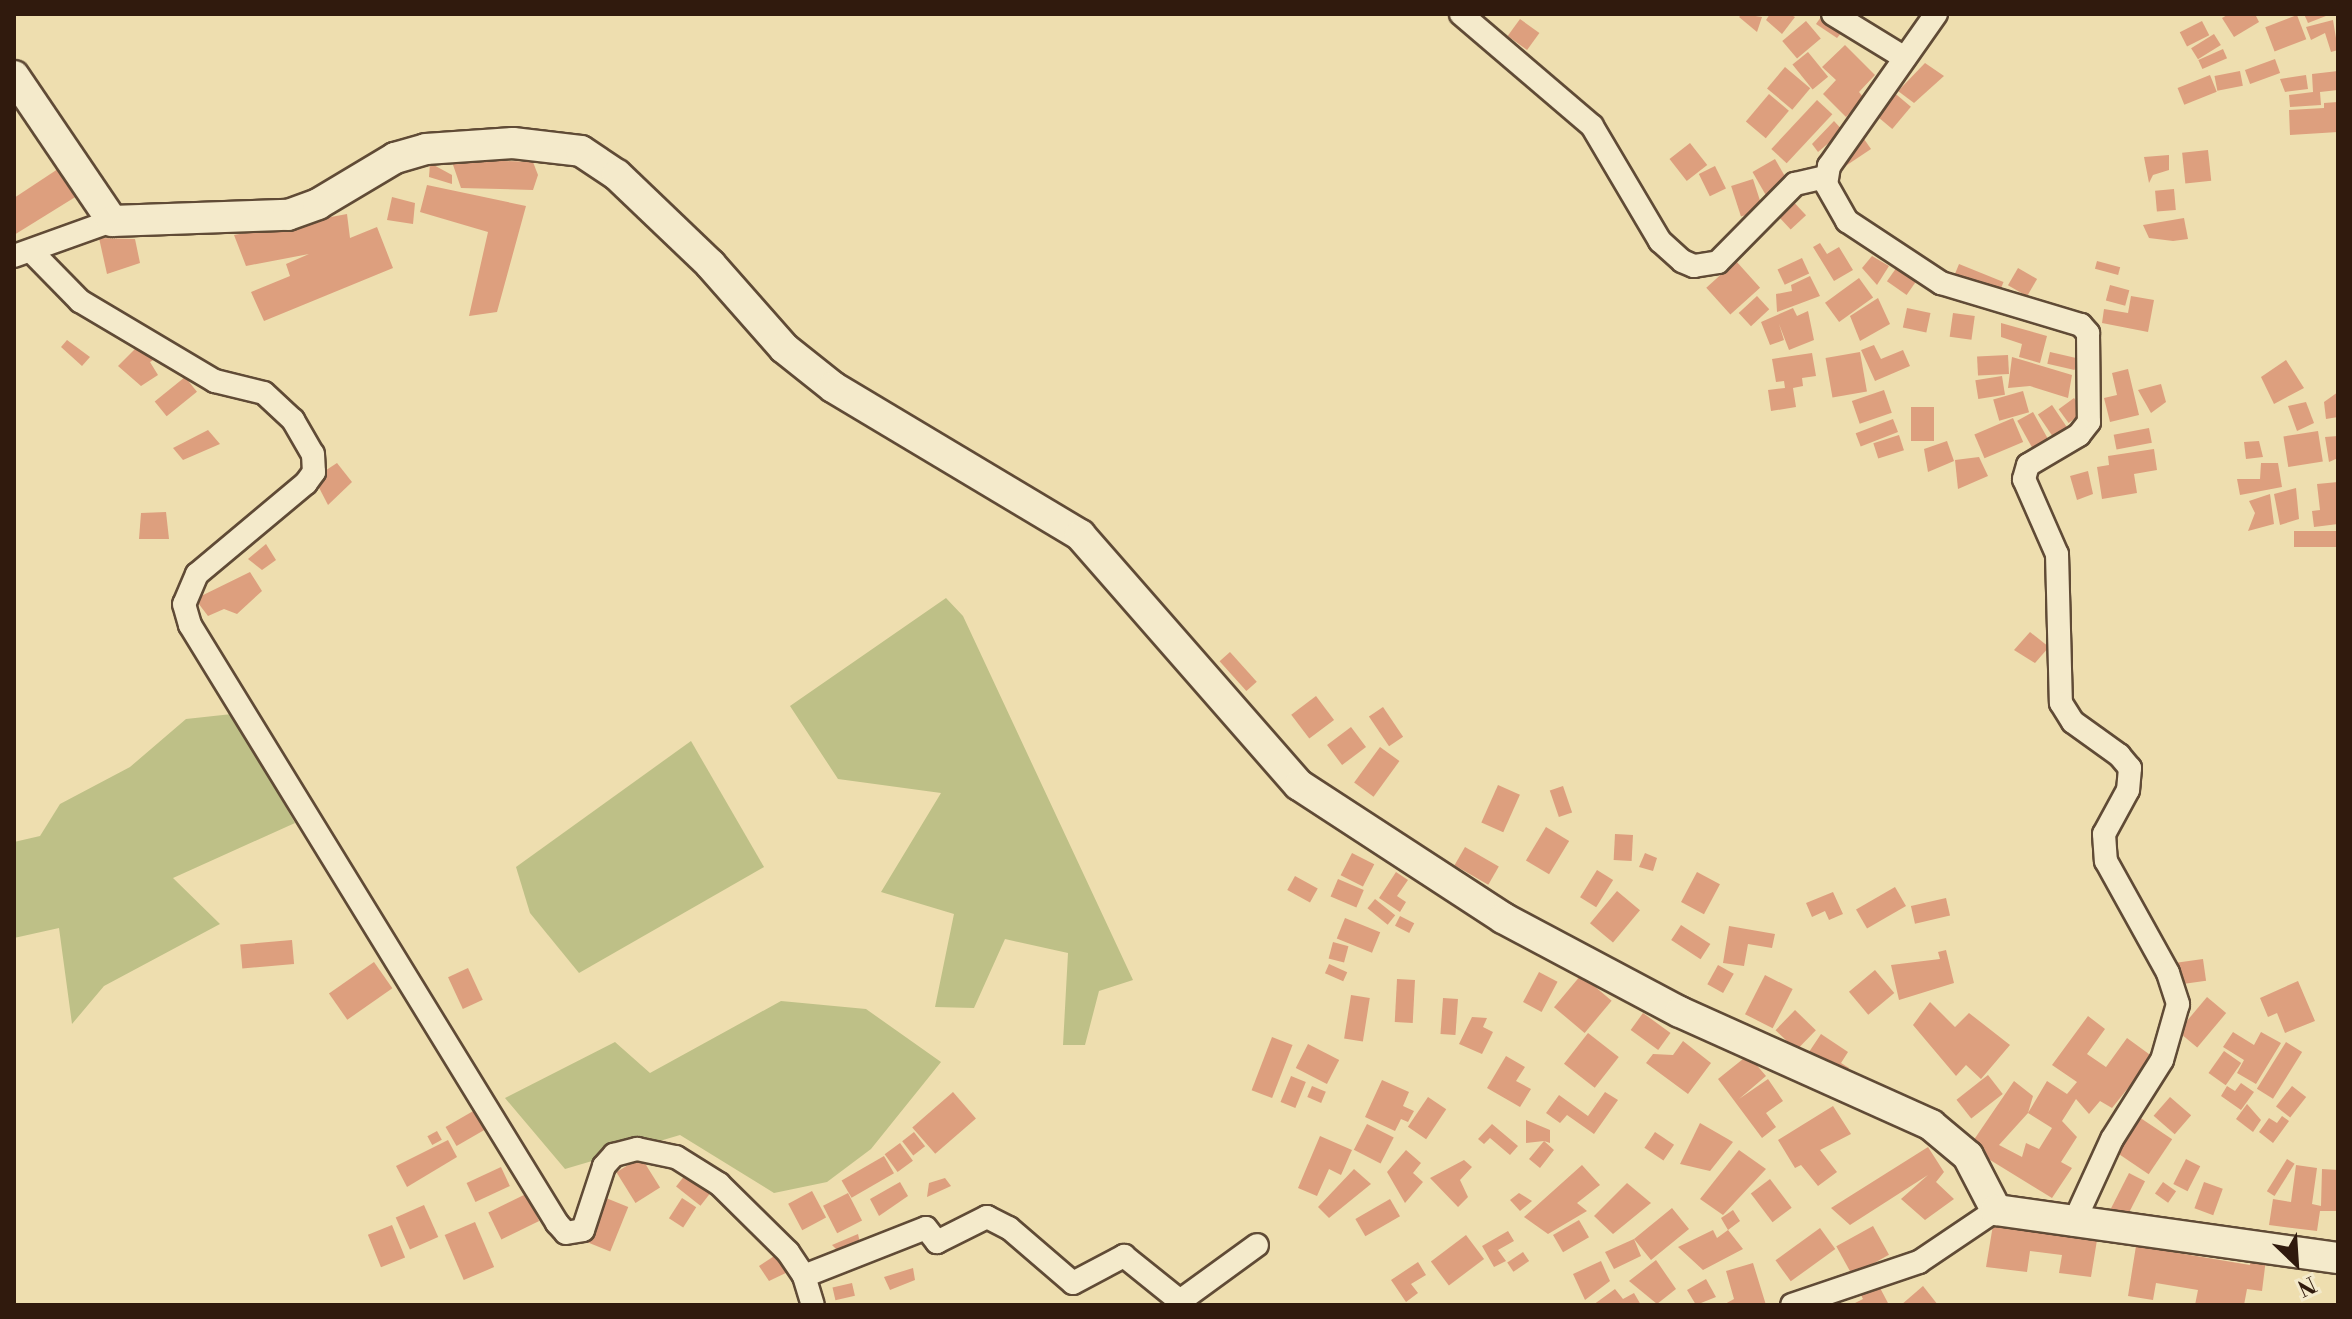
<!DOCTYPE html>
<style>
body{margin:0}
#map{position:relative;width:2352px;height:1319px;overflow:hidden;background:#eedeaf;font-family:"Libre Bodoni",serif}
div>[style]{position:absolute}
.green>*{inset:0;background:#bec087}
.building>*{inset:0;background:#dd9f7e;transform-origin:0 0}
.roads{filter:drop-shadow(2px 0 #604b36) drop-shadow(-2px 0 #604b36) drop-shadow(0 2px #604b36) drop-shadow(0 -2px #604b36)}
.street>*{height:22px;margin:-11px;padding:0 11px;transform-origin:11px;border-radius:11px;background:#f4eacb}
.secondary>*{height:30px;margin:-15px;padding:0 15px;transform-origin:15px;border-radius:15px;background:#f4eacb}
span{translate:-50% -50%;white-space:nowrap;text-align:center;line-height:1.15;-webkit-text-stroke:8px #f4eacb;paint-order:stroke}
.frame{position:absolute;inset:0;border:16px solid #301a0d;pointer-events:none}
.north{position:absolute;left:2256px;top:1223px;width:80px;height:80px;-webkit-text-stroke:6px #f4eacb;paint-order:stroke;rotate:155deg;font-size:22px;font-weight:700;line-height:32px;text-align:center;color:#301a0d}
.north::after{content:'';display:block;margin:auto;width:28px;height:36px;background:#301a0d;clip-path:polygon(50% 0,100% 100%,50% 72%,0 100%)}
</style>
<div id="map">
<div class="green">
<i style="clip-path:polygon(946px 598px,963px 616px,1133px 980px,1099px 991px,1085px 1045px,1063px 1045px,1068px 953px,1005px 939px,974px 1008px,935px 1007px,954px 914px,881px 892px,941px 793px,838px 779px,790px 706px)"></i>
<i style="clip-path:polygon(232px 714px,295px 823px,173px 878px,220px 924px,104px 986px,72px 1024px,59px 928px,14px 938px,14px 842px,40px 836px,60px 804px,130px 767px,186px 719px)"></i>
<i style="clip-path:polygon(691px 741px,764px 867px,579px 973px,530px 913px,516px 867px)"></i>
<i style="clip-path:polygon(781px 1001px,866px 1009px,941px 1062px,871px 1149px,827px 1182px,774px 1193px,680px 1135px,565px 1169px,505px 1098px,615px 1042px,650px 1073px)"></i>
</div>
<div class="building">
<i style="clip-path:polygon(1742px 14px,1762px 17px,1757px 32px,1739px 17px)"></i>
<i style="clip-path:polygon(1770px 14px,1789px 14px,1795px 17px,1782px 34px,1766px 20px)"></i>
<i style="clip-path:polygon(1823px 14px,1843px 31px,1837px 38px,1816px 24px)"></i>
<i style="clip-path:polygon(2229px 14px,2255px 14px,2259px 22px,2234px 37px,2222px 18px)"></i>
<i style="clip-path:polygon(2304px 14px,2331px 14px,2308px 23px)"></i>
<i style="left:2297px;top:15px;width:26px;height:34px;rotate:69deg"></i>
<i style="left:1520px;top:19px;width:24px;height:21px;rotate:36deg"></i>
<i style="clip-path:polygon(2333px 20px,2338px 50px,2331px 52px,2325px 33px,2311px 40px,2306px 27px)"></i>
<i style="left:1806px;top:21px;width:23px;height:31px;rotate:50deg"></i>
<i style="left:2202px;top:21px;width:16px;height:25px;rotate:63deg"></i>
<i style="left:2214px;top:34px;width:13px;height:27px;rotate:58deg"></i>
<i style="clip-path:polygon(1845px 45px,1875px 75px,1859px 92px,1864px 98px,1846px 117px,1823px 94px,1836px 80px,1822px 67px)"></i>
<i style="left:2223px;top:49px;width:10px;height:27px;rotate:66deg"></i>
<i style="left:1808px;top:52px;width:32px;height:20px;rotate:51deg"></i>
<i style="left:2275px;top:59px;width:15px;height:32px;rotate:70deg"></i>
<i style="clip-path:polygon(1925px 63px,1944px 76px,1914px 103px,1898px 91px)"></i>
<i style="left:1785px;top:67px;width:33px;height:28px;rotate:40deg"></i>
<i style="left:2240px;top:71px;width:15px;height:26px;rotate:79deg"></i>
<i style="clip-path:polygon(2338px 71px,2338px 90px,2320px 92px,2321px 105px,2290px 107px,2289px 95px,2313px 92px,2312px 74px)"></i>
<i style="left:2210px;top:75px;width:18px;height:35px;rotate:68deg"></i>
<i style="clip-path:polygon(2306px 75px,2308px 89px,2285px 92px,2280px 79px)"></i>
<i style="left:1891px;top:90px;width:26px;height:29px;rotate:40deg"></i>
<i style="left:1769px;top:94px;width:26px;height:36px;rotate:40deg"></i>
<i style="left:1817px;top:100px;width:21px;height:67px;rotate:43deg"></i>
<i style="clip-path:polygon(2338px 102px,2338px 132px,2290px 135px,2289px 110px,2324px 108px,2324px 103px)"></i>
<i style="clip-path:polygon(1834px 121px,1846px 134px,1837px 147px,1831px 141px,1818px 152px,1812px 144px)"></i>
<i style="clip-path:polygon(1864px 139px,1871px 149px,1841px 169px,1836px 161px)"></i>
<i style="left:1690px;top:143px;width:28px;height:26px;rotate:52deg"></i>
<i style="left:2208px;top:150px;width:31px;height:26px;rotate:84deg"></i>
<i style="clip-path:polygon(2169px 155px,2169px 170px,2153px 175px,2149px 183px,2144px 157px)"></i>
<i style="clip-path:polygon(451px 159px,533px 162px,538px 175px,533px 190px,461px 188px)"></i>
<i style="left:1775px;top:159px;width:30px;height:26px;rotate:60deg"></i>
<i style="clip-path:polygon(67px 163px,85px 191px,14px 235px,14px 198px)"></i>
<i style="clip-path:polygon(430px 163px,452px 175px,452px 184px,429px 177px)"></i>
<i style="left:1715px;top:166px;width:25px;height:18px;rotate:64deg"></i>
<i style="left:1753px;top:179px;width:32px;height:23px;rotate:72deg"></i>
<i style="clip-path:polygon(427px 185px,526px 206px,497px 312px,469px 316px,488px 232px,420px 212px)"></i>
<i style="left:2174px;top:189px;width:21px;height:19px;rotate:85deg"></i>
<i style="clip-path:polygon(392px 197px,415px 203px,413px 224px,387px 220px)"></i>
<i style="left:1789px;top:197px;width:25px;height:21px;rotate:47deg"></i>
<i style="clip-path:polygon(347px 214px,350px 238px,377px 227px,393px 268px,264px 321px,251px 292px,290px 276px,286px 264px,309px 254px,246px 266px,234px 235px)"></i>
<i style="clip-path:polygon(2184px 218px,2188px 239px,2173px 241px,2149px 238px,2143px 225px)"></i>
<i style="clip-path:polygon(99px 238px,135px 239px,140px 263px,107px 274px)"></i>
<i style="clip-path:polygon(1820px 243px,1827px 254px,1839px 247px,1853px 270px,1834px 281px,1813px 247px)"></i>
<i style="clip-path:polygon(1872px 256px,1889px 266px,1877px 285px,1862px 268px)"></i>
<i style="left:1802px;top:258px;width:17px;height:27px;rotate:65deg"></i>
<i style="left:1736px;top:261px;width:36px;height:40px;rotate:48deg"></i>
<i style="left:2097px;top:261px;width:24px;height:8px;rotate:15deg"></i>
<i style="left:1899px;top:264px;width:24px;height:21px;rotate:35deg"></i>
<i style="left:1959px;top:264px;width:48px;height:20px;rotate:22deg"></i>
<i style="left:2018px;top:268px;width:22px;height:20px;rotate:30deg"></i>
<i style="clip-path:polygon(1810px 276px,1820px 296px,1777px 312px,1776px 294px,1792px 291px,1791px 285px)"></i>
<i style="left:1859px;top:278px;width:24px;height:42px;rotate:54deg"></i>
<i style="left:2110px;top:285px;width:20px;height:16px;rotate:15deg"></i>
<i style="left:1757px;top:296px;width:18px;height:25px;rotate:47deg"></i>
<i style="clip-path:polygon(2131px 296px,2154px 300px,2148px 332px,2102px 323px,2104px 309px,2128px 313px)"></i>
<i style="clip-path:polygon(1878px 298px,1890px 324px,1860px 341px,1850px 316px)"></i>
<i style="clip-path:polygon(1793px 308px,1797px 316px,1808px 311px,1814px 340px,1789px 350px,1779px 324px,1784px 340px,1770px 345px,1761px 322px)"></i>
<i style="left:1907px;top:308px;width:24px;height:20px;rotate:12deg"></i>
<i style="left:1953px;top:313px;width:22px;height:24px;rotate:8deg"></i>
<i style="clip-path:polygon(2001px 323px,2047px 336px,2040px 363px,2019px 357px,2022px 344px,2001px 337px)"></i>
<i style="clip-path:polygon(67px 340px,90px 357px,82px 366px,61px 347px)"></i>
<i style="clip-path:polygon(142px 342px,158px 357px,150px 362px,158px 375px,141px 386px,118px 366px)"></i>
<i style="clip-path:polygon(1874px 345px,1881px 359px,1903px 350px,1910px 366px,1875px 381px,1861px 350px)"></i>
<i style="left:1860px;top:352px;width:40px;height:35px;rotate:80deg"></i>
<i style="left:2050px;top:352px;width:28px;height:12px;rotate:13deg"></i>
<i style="clip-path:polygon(1812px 353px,1816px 376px,1802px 378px,1803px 386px,1793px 388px,1796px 407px,1771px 411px,1768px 390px,1785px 388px,1784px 381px,1776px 382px,1772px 359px)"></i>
<i style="left:2008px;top:355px;width:19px;height:31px;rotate:87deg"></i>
<i style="clip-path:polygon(2012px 357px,2072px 375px,2068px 398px,2030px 386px,2008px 388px)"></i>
<i style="clip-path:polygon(2286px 360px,2304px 388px,2274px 404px,2261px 377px)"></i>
<i style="clip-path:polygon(2128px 369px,2139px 415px,2110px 422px,2104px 398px,2117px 395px,2112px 373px)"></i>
<i style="left:2002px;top:376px;width:19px;height:27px;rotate:81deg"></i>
<i style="left:185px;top:377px;width:19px;height:39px;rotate:51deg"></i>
<i style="clip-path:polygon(2161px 384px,2166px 402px,2151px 413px,2138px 390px)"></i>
<i style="left:1884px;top:390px;width:24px;height:34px;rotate:71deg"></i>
<i style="left:2023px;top:391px;width:22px;height:31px;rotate:74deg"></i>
<i style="clip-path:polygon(2338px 392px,2338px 417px,2326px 419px,2324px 402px)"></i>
<i style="left:2074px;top:398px;width:17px;height:19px;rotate:54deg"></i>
<i style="clip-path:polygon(2306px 402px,2314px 423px,2297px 431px,2288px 406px)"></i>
<i style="left:2052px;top:405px;width:37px;height:17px;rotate:56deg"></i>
<i style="left:1911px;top:407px;width:23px;height:34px"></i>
<i style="left:2033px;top:412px;width:39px;height:18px;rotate:61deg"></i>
<i style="left:2013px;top:418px;width:26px;height:42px;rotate:67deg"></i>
<i style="left:1893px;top:419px;width:14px;height:40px;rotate:69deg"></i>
<i style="left:2149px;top:428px;width:15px;height:36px;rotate:79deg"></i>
<i style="clip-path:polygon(208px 430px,220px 444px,183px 460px,173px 448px)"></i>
<i style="left:2318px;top:431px;width:31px;height:35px;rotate:81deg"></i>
<i style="left:1899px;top:435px;width:16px;height:27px;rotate:72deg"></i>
<i style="clip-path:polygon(2338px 436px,2338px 458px,2329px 462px,2325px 437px)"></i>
<i style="clip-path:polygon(1947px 441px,1954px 461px,1928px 472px,1924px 449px)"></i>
<i style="clip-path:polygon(2259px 441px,2263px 457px,2246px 459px,2244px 442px)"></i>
<i style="clip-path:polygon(2154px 449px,2157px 470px,2134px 474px,2137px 493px,2102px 499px,2097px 467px,2109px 465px,2108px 456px)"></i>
<i style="clip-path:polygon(1979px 457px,1988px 476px,1958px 489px,1955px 460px)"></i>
<i style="clip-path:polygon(337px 463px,352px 482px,328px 505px,314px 478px)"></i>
<i style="clip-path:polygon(2261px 463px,2278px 463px,2282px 487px,2240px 495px,2237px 479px,2260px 479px)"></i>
<i style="clip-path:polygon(2088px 471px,2093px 494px,2077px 500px,2070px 476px)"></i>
<i style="clip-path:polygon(2338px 482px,2338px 524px,2314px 527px,2312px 511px,2320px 510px,2317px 484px)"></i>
<i style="clip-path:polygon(2296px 488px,2299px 519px,2280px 525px,2274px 494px)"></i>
<i style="clip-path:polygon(2270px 494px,2274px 524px,2248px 531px,2255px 513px,2249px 501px)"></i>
<i style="clip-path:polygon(166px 512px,169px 539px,139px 539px,141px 513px)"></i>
<i style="left:2338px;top:531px;width:16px;height:44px;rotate:90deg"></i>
<i style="clip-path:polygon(266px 544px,276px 560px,262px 570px,248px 559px)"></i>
<i style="clip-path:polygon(250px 572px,262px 591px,237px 614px,224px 609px,208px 616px,195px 599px)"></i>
<i style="clip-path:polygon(2030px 632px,2049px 647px,2035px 663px,2014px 650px)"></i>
<i style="left:1230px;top:652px;width:40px;height:14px;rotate:48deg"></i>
<i style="left:1316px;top:696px;width:30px;height:31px;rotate:53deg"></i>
<i style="left:1383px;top:707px;width:36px;height:17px;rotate:56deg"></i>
<i style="left:1351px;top:727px;width:25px;height:30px;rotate:53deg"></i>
<i style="left:1380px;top:747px;width:24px;height:44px;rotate:36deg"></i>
<i style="left:1498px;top:785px;width:24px;height:41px;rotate:24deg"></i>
<i style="left:1563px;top:786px;width:28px;height:14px;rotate:71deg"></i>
<i style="left:1546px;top:827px;width:27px;height:39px;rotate:31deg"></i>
<i style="left:1615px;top:834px;width:18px;height:26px;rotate:3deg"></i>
<i style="left:1465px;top:847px;width:39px;height:21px;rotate:30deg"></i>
<i style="left:1352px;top:853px;width:25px;height:25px;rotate:27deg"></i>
<i style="clip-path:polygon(1645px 853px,1657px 858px,1653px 871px,1639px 867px)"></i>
<i style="left:1597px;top:870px;width:19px;height:32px;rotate:32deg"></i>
<i style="clip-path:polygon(1396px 872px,1408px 880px,1397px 896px,1406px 902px,1400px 912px,1379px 898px)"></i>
<i style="left:1697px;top:872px;width:26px;height:34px;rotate:28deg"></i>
<i style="left:1295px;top:876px;width:26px;height:16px;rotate:29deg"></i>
<i style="left:1338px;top:879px;width:28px;height:19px;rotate:23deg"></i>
<i style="left:1895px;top:887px;width:22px;height:45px;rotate:60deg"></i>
<i style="left:1617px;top:891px;width:30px;height:42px;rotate:40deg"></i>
<i style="clip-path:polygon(1833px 892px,1843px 914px,1829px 920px,1825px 911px,1812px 917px,1806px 903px)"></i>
<i style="left:1946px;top:898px;width:18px;height:36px;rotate:77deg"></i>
<i style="left:1375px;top:899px;width:26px;height:12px;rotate:39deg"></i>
<i style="left:1400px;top:916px;width:16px;height:11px;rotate:27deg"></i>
<i style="left:1345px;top:918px;width:38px;height:22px;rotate:22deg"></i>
<i style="left:1681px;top:925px;width:35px;height:18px;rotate:33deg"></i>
<i style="clip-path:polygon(1729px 926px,1775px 934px,1772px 948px,1748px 944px,1744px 966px,1723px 963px)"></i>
<i style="left:292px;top:940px;width:24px;height:52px;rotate:85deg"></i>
<i style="left:1333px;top:942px;width:16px;height:17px;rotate:15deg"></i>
<i style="clip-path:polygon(1946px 950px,1954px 983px,1899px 1000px,1891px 965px,1940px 959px,1938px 952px)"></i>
<i style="left:2203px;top:959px;width:22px;height:27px;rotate:82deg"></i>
<i style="left:374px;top:962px;width:32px;height:55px;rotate:55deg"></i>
<i style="left:1329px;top:964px;width:20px;height:10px;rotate:24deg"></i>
<i style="left:1718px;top:965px;width:18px;height:22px;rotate:29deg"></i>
<i style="left:468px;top:968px;width:35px;height:22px;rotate:65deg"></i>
<i style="left:1875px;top:970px;width:30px;height:34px;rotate:50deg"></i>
<i style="left:1539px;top:972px;width:21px;height:34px;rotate:28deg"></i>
<i style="left:1581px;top:975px;width:40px;height:42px;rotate:40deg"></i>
<i style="left:1765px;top:975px;width:31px;height:44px;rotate:27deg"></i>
<i style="left:1397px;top:979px;width:18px;height:43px;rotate:3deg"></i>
<i style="clip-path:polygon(2298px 981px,2315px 1021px,2285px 1033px,2277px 1013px,2268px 1017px,2260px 998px)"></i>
<i style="left:1351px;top:995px;width:19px;height:44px;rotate:9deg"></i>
<i style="left:2207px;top:997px;width:25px;height:45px;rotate:40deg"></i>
<i style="left:1443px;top:998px;width:15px;height:36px;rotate:4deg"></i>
<i style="clip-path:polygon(1930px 1002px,1955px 1027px,1969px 1013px,2010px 1045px,1981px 1079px,1966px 1065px,1956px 1076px,1913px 1025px)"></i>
<i style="left:1795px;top:1010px;width:29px;height:28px;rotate:44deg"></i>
<i style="left:1643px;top:1013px;width:34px;height:21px;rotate:36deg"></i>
<i style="clip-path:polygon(2088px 1016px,2105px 1029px,2087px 1054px,2106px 1067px,2127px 1038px,2153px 1057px,2112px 1108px,2100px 1101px,2089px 1114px,2076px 1099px,2062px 1121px,2077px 1137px,2061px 1162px,2072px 1168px,2052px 1198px,1969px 1147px,2014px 1081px,2033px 1096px,2028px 1113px,1999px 1145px,2022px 1157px,2026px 1143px,2039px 1149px,2052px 1128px,2028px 1113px,2047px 1081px,2067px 1094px,2077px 1082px,2052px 1065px)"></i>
<i style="clip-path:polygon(1472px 1017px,1487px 1018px,1483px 1027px,1493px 1032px,1482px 1054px,1459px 1044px)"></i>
<i style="clip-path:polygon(2233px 1032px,2254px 1045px,2261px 1032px,2281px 1043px,2256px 1084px,2237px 1073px,2244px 1060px,2223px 1047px)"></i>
<i style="left:1588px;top:1033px;width:39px;height:39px;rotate:38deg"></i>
<i style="clip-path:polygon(1821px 1034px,1848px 1052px,1841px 1063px,1849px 1068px,1842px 1078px,1807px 1055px)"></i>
<i style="left:1272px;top:1037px;width:22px;height:57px;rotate:21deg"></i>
<i style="clip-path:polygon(1683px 1041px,1711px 1063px,1688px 1094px,1646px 1063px,1653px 1054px,1673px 1055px)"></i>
<i style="left:2286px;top:1042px;width:19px;height:55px;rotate:32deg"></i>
<i style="left:1308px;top:1044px;width:35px;height:27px;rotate:27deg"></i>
<i style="left:2224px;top:1051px;width:21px;height:27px;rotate:35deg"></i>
<i style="clip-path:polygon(1748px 1055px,1766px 1076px,1739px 1099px,1768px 1079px,1783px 1101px,1766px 1113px,1776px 1127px,1762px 1138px,1718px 1079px)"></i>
<i style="clip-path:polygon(1506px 1056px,1525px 1067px,1516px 1081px,1531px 1089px,1520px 1107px,1487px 1088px)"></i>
<i style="left:1988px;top:1075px;width:24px;height:40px;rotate:52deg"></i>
<i style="left:1291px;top:1076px;width:16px;height:28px;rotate:22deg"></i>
<i style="clip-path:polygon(1382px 1080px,1409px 1092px,1403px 1106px,1414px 1111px,1408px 1122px,1401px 1119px,1395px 1131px,1365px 1117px)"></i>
<i style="clip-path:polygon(2241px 1083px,2254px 1092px,2241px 1110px,2221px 1096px,2227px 1086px,2235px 1091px)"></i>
<i style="left:1312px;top:1086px;width:15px;height:12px;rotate:23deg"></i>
<i style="left:2292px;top:1086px;width:18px;height:26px;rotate:38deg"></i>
<i style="left:953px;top:1092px;width:35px;height:54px;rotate:49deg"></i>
<i style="clip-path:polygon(1605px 1092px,1618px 1100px,1594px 1134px,1567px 1115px,1560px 1123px,1546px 1113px,1559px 1095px,1588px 1116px)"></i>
<i style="left:1428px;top:1097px;width:22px;height:36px;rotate:34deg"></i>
<i style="left:2170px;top:1097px;width:28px;height:25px;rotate:41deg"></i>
<i style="clip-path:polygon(2247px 1104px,2261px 1120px,2253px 1132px,2236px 1119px)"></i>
<i style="clip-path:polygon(1833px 1106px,1851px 1134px,1820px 1150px,1837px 1172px,1818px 1186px,1801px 1165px,1795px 1168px,1778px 1140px)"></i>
<i style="left:475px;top:1110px;width:22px;height:34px;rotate:60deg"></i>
<i style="clip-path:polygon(2282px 1116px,2289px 1121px,2273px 1143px,2259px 1132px,2269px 1118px,2277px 1123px)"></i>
<i style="left:2139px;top:1117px;width:40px;height:42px;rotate:34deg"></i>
<i style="clip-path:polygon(1526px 1120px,1550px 1130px,1550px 1143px,1544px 1141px,1554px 1150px,1540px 1168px,1529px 1159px,1544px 1141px,1526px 1143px)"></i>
<i style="clip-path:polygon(1700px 1123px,1733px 1142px,1710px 1171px,1680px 1164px)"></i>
<i style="left:1367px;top:1124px;width:30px;height:29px;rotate:27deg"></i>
<i style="clip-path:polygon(1492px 1124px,1518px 1146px,1510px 1155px,1490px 1138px,1484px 1144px,1478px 1139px)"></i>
<i style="left:437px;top:1131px;width:10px;height:11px;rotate:61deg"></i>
<i style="left:914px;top:1132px;width:18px;height:15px;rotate:52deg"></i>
<i style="left:1655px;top:1132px;width:23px;height:19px;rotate:34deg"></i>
<i style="clip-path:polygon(1320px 1136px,1352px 1150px,1341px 1175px,1329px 1169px,1317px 1196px,1298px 1188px)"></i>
<i style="clip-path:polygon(448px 1140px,457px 1157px,407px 1187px,396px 1166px)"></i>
<i style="left:900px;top:1143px;width:22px;height:19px;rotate:54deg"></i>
<i style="clip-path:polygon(1928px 1147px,1944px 1172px,1936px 1182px,1954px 1199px,1925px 1220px,1901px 1199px,1928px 1175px,1850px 1225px,1831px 1208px)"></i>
<i style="clip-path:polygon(1406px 1150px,1421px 1163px,1413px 1173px,1423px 1182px,1405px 1203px,1387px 1172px)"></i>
<i style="clip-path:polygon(1739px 1150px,1766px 1169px,1723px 1215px,1700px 1199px)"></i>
<i style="left:884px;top:1156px;width:20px;height:49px;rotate:60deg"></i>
<i style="left:641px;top:1157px;width:36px;height:29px;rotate:58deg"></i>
<i style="left:2186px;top:1159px;width:16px;height:28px;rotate:27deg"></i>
<i style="left:2287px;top:1159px;width:9px;height:38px;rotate:32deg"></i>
<i style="clip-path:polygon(1464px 1160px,1472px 1167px,1460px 1180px,1468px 1197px,1458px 1207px,1430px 1178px)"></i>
<i style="clip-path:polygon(1582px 1165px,1600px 1185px,1577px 1203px,1587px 1211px,1548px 1234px,1524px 1217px)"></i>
<i style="clip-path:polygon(2296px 1165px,2317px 1168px,2312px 1204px,2321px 1206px,2322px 1169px,2338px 1170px,2338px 1211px,2320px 1211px,2317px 1231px,2269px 1225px,2273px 1199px,2291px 1202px)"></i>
<i style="left:501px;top:1167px;width:21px;height:38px;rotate:65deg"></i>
<i style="clip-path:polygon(1354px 1169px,1371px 1184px,1329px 1218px,1318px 1207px)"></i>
<i style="left:689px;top:1170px;width:31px;height:21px;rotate:38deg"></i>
<i style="left:2129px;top:1173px;width:18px;height:51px;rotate:27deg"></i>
<i style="clip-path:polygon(945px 1178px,951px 1186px,927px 1197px,929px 1183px)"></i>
<i style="left:1770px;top:1179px;width:36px;height:24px;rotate:53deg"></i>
<i style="clip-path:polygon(900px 1182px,908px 1196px,879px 1216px,870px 1199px)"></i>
<i style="left:2163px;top:1182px;width:16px;height:14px;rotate:35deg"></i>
<i style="left:2204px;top:1182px;width:20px;height:28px;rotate:20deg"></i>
<i style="clip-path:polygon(1627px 1183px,1651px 1203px,1613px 1234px,1594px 1216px)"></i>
<i style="left:812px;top:1191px;width:30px;height:27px;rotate:62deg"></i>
<i style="left:848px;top:1193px;width:31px;height:28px;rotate:63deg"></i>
<i style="clip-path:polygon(1519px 1193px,1532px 1201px,1520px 1211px,1510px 1200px)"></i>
<i style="left:526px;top:1194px;width:30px;height:42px;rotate:64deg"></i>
<i style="left:606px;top:1198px;width:24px;height:48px;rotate:22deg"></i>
<i style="left:682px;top:1198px;width:17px;height:24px;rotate:33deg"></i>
<i style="left:1390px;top:1199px;width:20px;height:40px;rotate:60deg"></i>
<i style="left:424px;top:1205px;width:35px;height:31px;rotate:66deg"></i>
<i style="clip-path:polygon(1672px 1208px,1689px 1229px,1651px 1260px,1634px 1239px,1641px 1256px,1614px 1269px,1605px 1252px,1634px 1239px)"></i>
<i style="clip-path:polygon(1733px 1210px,1740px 1221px,1728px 1230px,1743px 1249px,1703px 1270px,1678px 1247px,1713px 1230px,1717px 1238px,1728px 1230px,1721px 1218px)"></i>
<i style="left:1579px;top:1220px;width:20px;height:30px;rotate:60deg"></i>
<i style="left:475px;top:1222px;width:49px;height:33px;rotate:67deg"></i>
<i style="left:392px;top:1225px;width:35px;height:26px;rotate:68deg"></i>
<i style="clip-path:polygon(1993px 1225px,2097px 1240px,2091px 1277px,2059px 1273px,2062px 1255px,2030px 1251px,2027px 1272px,1986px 1267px)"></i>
<i style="left:1873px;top:1226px;width:33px;height:42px;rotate:61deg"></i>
<i style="left:1820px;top:1228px;width:26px;height:55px;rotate:54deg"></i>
<i style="clip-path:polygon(1508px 1231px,1514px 1241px,1498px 1250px,1506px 1261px,1494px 1267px,1482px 1246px)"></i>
<i style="clip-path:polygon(858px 1234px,860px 1243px,839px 1252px,832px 1245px)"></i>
<i style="left:1466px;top:1235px;width:30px;height:44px;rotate:53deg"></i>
<i style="clip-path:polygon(2136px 1246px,2250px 1265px,2251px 1257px,2266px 1259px,2262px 1291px,2247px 1289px,2244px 1305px,2195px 1305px,2198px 1290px,2156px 1283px,2153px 1300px,2128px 1296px)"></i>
<i style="clip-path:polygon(782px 1251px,790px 1271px,769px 1281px,759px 1266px)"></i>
<i style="left:1523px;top:1252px;width:11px;height:19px;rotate:56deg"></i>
<i style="clip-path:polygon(1656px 1260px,1676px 1289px,1657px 1304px,1629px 1281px)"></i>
<i style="clip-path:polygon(1601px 1261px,1610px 1281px,1585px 1300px,1573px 1274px)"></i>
<i style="clip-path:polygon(1418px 1262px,1426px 1275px,1411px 1284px,1418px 1293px,1406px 1302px,1391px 1280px)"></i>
<i style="clip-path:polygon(1753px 1263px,1766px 1305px,1723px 1305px,1734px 1299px,1726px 1271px)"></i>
<i style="clip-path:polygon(913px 1268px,915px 1280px,890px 1290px,884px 1277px)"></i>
<i style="clip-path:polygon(1706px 1279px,1716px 1297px,1696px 1305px,1687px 1290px)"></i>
<i style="left:852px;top:1283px;width:13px;height:20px;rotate:77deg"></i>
<i style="clip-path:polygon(1878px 1284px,1889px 1305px,1851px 1305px,1863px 1299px,1860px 1293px)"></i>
<i style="clip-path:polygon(1923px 1286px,1938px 1305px,1901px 1305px)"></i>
<i style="clip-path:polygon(1615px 1289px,1623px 1299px,1634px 1293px,1641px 1305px,1593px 1305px)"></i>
</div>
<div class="roads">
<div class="street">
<i style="left:1461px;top:14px;width:172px;rotate:40.5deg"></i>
<i style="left:1592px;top:126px;width:134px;rotate:59.4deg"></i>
<i style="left:1660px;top:241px;width:30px;rotate:42deg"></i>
<i style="left:1682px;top:261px;width:13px;rotate:23deg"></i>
<i style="left:1694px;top:266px;width:24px;rotate:-9deg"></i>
<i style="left:1718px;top:262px;width:110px;rotate:-45.4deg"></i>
<i style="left:1795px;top:184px;width:31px;rotate:-13deg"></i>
<i style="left:1833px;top:14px;width:84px;rotate:31.4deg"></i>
<i style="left:1936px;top:14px;width:186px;rotate:125.1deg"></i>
<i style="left:1829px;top:166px;width:18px;rotate:99deg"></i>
<i style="left:1826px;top:184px;width:43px;rotate:60.4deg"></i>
<i style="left:1847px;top:221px;width:113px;rotate:33.4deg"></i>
<i style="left:1941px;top:283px;width:146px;rotate:16.7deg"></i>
<i style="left:2081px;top:325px;width:11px;rotate:49deg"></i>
<i style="left:2088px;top:333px;width:89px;rotate:89.4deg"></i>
<i style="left:2089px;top:422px;width:16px;rotate:128deg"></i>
<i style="left:2079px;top:435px;width:59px;rotate:149.5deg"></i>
<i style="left:2028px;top:465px;width:15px;rotate:106deg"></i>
<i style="left:2024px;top:479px;width:82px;rotate:66.3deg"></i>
<i style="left:2057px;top:554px;width:149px;rotate:88.5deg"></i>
<i style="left:2061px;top:703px;width:22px;rotate:58deg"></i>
<i style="left:2073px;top:722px;width:57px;rotate:35.7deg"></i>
<i style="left:2119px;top:755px;width:17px;rotate:50deg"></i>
<i style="left:2130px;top:768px;width:22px;rotate:95deg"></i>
<i style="left:2128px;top:790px;width:50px;rotate:118.6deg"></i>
<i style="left:2104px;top:834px;width:27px;rotate:86deg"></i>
<i style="left:2106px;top:861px;width:128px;rotate:61deg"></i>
<i style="left:2168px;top:973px;width:33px;rotate:72deg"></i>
<i style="left:2178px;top:1004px;width:58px;rotate:105.9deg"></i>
<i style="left:2162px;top:1060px;width:93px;rotate:122.3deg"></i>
<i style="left:2112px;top:1139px;width:94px;rotate:114.6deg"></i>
<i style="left:32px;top:252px;width:69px;rotate:45.6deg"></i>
<i style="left:80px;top:301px;width:157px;rotate:30.7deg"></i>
<i style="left:215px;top:381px;width:50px;rotate:13.8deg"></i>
<i style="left:264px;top:393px;width:40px;rotate:43deg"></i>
<i style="left:293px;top:420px;width:39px;rotate:60deg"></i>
<i style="left:313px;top:454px;width:18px;rotate:87deg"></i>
<i style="left:314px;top:472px;width:14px;rotate:126deg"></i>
<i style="left:306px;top:483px;width:142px;rotate:140.1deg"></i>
<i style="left:197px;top:574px;width:33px;rotate:113deg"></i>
<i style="left:184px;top:604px;width:22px;rotate:74deg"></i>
<i style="left:190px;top:625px;width:702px;rotate:58.46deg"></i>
<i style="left:557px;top:1223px;width:13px;rotate:48deg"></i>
<i style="left:566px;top:1233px;width:17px;rotate:-10deg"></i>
<i style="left:583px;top:1230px;width:67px;rotate:-71.8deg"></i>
<i style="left:604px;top:1166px;width:15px;rotate:-48deg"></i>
<i style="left:614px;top:1155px;width:24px;rotate:-15deg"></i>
<i style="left:637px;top:1149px;width:40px;rotate:12deg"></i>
<i style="left:676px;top:1157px;width:51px;rotate:32.1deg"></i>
<i style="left:719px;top:1184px;width:97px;rotate:44.6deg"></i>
<i style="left:788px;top:1252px;width:29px;rotate:56deg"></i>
<i style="left:804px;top:1276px;width:30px;rotate:73deg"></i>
<i style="left:14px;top:256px;width:104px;rotate:-19.7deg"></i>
<i style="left:804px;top:1276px;width:131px;rotate:-21.5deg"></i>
<i style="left:926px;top:1228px;width:18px;rotate:52deg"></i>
<i style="left:937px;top:1242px;width:56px;rotate:-26.6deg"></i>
<i style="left:987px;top:1217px;width:25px;rotate:27deg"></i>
<i style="left:1009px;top:1228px;width:84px;rotate:40.7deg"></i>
<i style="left:1073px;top:1283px;width:58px;rotate:-27.9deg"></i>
<i style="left:1124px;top:1256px;width:72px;rotate:38.8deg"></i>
<i style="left:1180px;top:1301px;width:95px;rotate:-36deg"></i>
<i style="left:1792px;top:1305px;width:134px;rotate:-18.7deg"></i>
<i style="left:1919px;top:1262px;width:93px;rotate:-34deg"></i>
</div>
<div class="secondary">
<i style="left:14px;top:76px;width:175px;rotate:55.9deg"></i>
<i style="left:112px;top:221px;width:176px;rotate:-2deg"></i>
<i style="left:288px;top:215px;width:32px;rotate:-20deg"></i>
<i style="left:318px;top:204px;width:90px;rotate:-30.9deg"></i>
<i style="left:395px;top:158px;width:32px;rotate:-16deg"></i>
<i style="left:426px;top:149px;width:87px;rotate:-3.9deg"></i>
<i style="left:513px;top:143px;width:68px;rotate:6.7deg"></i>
<i style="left:581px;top:151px;width:43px;rotate:33.7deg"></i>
<i style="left:617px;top:175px;width:129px;rotate:43.7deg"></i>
<i style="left:710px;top:264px;width:112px;rotate:48.6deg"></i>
<i style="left:784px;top:348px;width:63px;rotate:38.5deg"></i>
<i style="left:833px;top:387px;width:288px;rotate:30.9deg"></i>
<i style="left:1080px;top:535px;width:332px;rotate:48.8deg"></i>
<i style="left:1299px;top:785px;width:244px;rotate:33.1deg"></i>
<i style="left:1503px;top:918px;width:200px;rotate:28deg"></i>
<i style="left:1680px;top:1012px;width:275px;rotate:24.2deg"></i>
<i style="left:1931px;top:1125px;width:48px;rotate:40deg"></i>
<i style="left:1968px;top:1156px;width:61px;rotate:62.6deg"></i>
<i style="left:1996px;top:1210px;width:345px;rotate:8deg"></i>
</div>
</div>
<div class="frame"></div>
<div class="north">N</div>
</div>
